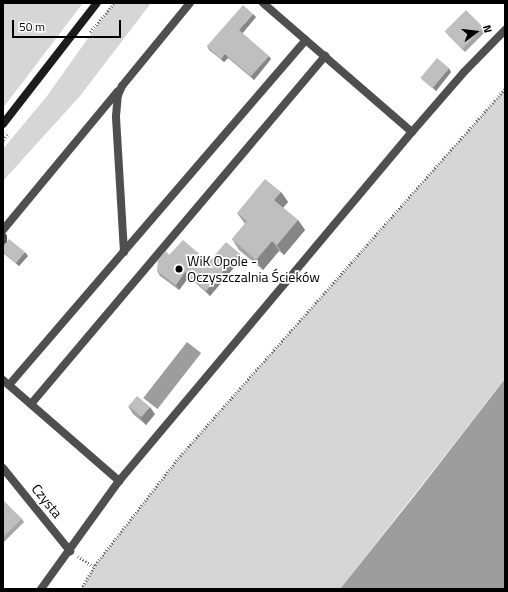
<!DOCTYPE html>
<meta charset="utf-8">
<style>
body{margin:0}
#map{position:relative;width:508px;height:592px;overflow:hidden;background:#fff;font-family:"Titillium Web",sans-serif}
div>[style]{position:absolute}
.green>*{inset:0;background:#d6d6d6}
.water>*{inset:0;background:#9d9d9d;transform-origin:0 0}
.path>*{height:2.5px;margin-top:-1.25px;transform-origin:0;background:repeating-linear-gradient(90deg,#717171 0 1px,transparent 0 3px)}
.lane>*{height:8px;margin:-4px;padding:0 4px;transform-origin:4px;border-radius:4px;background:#4f4f4f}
.street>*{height:8px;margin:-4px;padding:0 4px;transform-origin:4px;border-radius:4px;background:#4f4f4f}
.secondary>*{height:8px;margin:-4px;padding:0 4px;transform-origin:4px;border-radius:4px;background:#1c1c1c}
.wall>*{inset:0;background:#a4a4a4}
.shaded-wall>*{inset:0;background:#868686}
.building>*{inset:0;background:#bfbfbf;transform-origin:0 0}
.dots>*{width:11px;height:11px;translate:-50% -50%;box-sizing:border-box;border:2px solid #fff;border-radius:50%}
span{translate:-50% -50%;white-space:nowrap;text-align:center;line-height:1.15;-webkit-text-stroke:3.5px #fff;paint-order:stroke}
.poi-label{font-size:14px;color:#000}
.left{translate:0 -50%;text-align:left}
.street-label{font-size:14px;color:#000}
.frame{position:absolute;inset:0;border:4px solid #000;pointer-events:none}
.north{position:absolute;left:456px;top:12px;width:40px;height:40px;-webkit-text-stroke:3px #fff;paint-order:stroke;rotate:75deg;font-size:11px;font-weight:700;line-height:16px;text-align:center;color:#000}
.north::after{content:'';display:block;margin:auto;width:14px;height:18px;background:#000;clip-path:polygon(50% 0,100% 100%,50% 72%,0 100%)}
.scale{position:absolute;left:12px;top:20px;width:109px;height:18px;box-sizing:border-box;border:2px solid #000;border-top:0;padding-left:5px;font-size:12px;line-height:14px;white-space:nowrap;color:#000;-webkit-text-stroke:3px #fff;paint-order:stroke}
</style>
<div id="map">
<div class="green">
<i style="clip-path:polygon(3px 3px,83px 3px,3px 108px)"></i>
<i style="clip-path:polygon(113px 3px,151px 3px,80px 96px,3px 181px,3px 149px,47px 96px)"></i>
<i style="clip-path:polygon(505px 89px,505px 379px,340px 589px,81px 589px,95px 565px,180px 456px)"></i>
</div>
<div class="water">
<i style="left:187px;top:342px;width:18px;height:71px;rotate:38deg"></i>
<i style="clip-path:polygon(505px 379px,505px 589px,340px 589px,415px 495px)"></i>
</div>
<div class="path">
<i style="left:90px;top:32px;width:38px;rotate:-50deg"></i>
<i style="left:3px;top:140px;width:8px;rotate:-50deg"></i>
<i style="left:78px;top:556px;width:19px;rotate:35deg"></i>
<i style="left:81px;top:589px;width:28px;rotate:-60deg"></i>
<i style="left:95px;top:565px;width:138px;rotate:-52.1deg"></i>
<i style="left:180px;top:456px;width:490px;rotate:-48.5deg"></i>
</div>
<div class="lane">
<i style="left:263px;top:3px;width:197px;rotate:40.9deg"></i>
<i style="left:3px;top:230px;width:180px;rotate:-50.4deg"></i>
<i style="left:3px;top:237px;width:6px;rotate:90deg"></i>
<i style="left:124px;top:252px;width:136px;rotate:-93.4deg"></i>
<i style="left:116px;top:116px;width:21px;rotate:-85deg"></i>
<i style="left:118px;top:95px;width:10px;rotate:-66deg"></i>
<i style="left:122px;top:86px;width:107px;rotate:-50.7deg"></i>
<i style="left:3px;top:380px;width:154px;rotate:41deg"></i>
<i style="left:9px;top:385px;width:455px;rotate:-49.3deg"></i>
<i style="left:31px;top:404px;width:456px;rotate:-49.8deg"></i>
<i style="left:41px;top:589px;width:133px;rotate:-54.2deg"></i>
<i style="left:119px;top:481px;width:456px;rotate:-50deg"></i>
<i style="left:412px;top:132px;width:79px;rotate:-49.1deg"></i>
<i style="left:464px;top:72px;width:59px;rotate:-45.7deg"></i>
</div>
<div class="street">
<i style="left:3px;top:468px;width:107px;rotate:51.1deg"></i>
</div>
<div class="secondary">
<i style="left:3px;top:124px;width:153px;rotate:-52.2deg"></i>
</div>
<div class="wall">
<i style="clip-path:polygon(256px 17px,242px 33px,271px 59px,254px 80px,228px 58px,224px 62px,209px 50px,207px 46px)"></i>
<i style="clip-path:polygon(484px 28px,486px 31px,465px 52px,448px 35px,445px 31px)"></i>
<i style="clip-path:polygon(451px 72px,436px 91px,424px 81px,421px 78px)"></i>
<i style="clip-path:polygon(281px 192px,288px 202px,283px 208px,298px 220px,305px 230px,284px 255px,279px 251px,263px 270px,239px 250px,232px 239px,245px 224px,237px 213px)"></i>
<i style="clip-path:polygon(3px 246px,28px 256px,19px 266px,3px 253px)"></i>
<i style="clip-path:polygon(239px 253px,242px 258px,210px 296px,189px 277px,179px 290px,160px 276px,157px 271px,169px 255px,209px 262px)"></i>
<i style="clip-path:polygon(128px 406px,155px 414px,146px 425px,133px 414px)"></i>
<i style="clip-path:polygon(3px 502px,22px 519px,24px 522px,3px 543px)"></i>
</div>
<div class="shaded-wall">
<i style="clip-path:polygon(253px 14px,256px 17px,242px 34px,239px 30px)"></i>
<i style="clip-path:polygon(225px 54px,228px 58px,224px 62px,221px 59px)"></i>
<i style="clip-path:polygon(269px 56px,271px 59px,254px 80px,251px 76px)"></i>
<i style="clip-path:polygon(449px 68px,451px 72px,436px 91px,433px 87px)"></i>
<i style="clip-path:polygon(281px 192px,288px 202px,281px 210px,274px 200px)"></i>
<i style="clip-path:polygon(298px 220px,305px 230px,284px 255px,277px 245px)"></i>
<i style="clip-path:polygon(272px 241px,279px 251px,263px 270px,256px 260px)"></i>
<i style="clip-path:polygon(25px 252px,28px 256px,19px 266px,16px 263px)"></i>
<i style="clip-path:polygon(239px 253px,242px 258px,210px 296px,206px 291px)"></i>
<i style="clip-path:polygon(185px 272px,189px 277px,179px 290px,176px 285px)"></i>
<i style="clip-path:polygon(150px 407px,155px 414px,146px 425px,140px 417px)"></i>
</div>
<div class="building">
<i style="clip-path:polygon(243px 5px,253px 14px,239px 30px,269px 56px,251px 76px,225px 54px,221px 59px,207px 46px)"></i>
<i style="left:466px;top:10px;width:25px;height:30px;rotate:45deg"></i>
<i style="left:437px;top:58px;width:16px;height:26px;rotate:40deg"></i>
<i style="clip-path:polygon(265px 179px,281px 192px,274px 200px,298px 220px,277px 245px,272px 241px,256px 260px,232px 239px,247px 221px,237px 213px)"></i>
<i style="clip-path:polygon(9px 239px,25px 252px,16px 263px,3px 252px,3px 246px)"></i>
<i style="clip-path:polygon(183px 240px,209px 262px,226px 242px,239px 253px,206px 291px,185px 272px,176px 285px,157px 271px,158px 260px,166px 251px,169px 255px)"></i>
<i style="left:137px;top:396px;width:17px;height:13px;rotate:40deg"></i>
<i style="clip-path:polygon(4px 501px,22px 519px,3px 537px,3px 502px)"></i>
</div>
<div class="dots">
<i style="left:179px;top:269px;background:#000"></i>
</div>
<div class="poi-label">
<span class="left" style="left:187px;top:269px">WiK Opole -<br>Oczyszczalnia Ścieków</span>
</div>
<div class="street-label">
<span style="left:47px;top:501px;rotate:51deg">Czysta</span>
</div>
<div class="frame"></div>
<div class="north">N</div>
<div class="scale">50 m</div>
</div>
